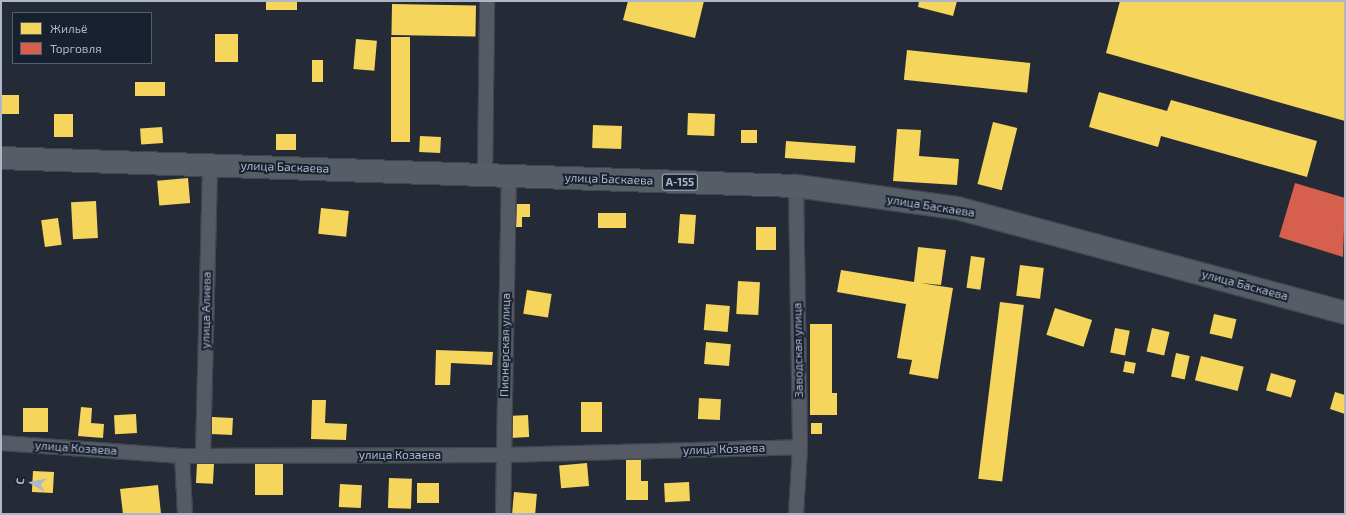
<!DOCTYPE html>
<meta charset="utf-8">
<style>
body{margin:0}
#map{position:relative;width:1346px;height:515px;overflow:hidden;background:#252b36;font-family:"Exo 2",sans-serif}
div>[style]{position:absolute}
.homes>*{inset:0;background:#f6d55c;transform-origin:0 0}
.shops>*{inset:0;background:#d6604d}
.roads{filter:drop-shadow(1px 0 #41464e) drop-shadow(-1px 0 #41464e) drop-shadow(0 1px #41464e) drop-shadow(0 -1px #41464e)}
.street>*{height:14px;margin:-7px;padding:0 7px;transform-origin:7px;border-radius:7px;background:#555a64}
.primary>*{height:22px;margin:-11px;padding:0 11px;transform-origin:11px;border-radius:11px;background:#575d66}
span{translate:-50% -50%;white-space:nowrap;text-align:center;line-height:1.15;-webkit-text-stroke:4px #182130;paint-order:stroke}
.shield-label span{padding:1px 3px;background:#182130;border:1px solid;border-radius:3px;-webkit-text-stroke-width:0}
.shield-label{font-size:11px;color:#adb7c8;font-weight:700}
.street-label{font-size:12px;color:#adb7c8}
.frame{position:absolute;inset:0;border:2px solid #adb7c8;pointer-events:none}
.legend{position:absolute;left:12px;top:12px;width:140px;height:52px;box-sizing:border-box;background:#182130;border:1px solid #545d6d;margin:0;padding:5px 7px;list-style:none;font-size:12px;color:#adb7c8}
.legend li{display:flex;align-items:center;gap:8px;height:20px}
.legend b{width:20px;border:1px solid #545d6d}
.north{position:absolute;left:12px;top:463px;width:40px;height:40px;-webkit-text-stroke:3px #182130;paint-order:stroke;rotate:279deg;font-size:11px;font-weight:700;line-height:16px;text-align:center;color:#adb7c8}
.north::after{content:'';display:block;margin:auto;width:14px;height:18px;background:#adb7c8;clip-path:polygon(50% 0,100% 100%,50% 72%,0 100%)}
</style>
<div id="map">
<div class="homes">
<i style="left:266px;top:1px;width:31px;height:9px"></i>
<i style="clip-path:polygon(628px 1px,704px 1px,695px 38px,623px 20px)"></i>
<i style="clip-path:polygon(919px 1px,957px 1px,953px 16px,918px 7px)"></i>
<i style="clip-path:polygon(1120px 1px,1345px 1px,1345px 121px,1106px 53px)"></i>
<i style="left:392px;top:4px;width:84px;height:31px;rotate:1deg"></i>
<i style="left:215px;top:34px;width:23px;height:28px"></i>
<i style="left:391px;top:37px;width:19px;height:105px"></i>
<i style="left:356px;top:39px;width:21px;height:30px;rotate:5deg"></i>
<i style="left:907px;top:50px;width:124px;height:30px;rotate:6deg"></i>
<i style="left:312px;top:60px;width:11px;height:22px"></i>
<i style="left:165px;top:82px;width:14px;height:30px;rotate:90deg"></i>
<i style="clip-path:polygon(1099px 92px,1167px 111px,1171px 100px,1317px 141px,1307px 177px,1161px 136px,1158px 147px,1089px 127px)"></i>
<i style="left:1px;top:95px;width:18px;height:19px"></i>
<i style="left:688px;top:113px;width:27px;height:22px;rotate:2deg"></i>
<i style="left:54px;top:114px;width:19px;height:23px"></i>
<i style="left:993px;top:122px;width:25px;height:64px;rotate:14deg"></i>
<i style="left:593px;top:125px;width:29px;height:23px;rotate:2deg"></i>
<i style="left:162px;top:127px;width:16px;height:22px;rotate:86deg"></i>
<i style="clip-path:polygon(897px 129px,921px 130px,919px 156px,959px 159px,957px 185px,893px 181px)"></i>
<i style="left:741px;top:130px;width:16px;height:13px"></i>
<i style="left:276px;top:134px;width:20px;height:16px"></i>
<i style="left:420px;top:136px;width:21px;height:16px;rotate:3deg"></i>
<i style="left:786px;top:141px;width:70px;height:17px;rotate:4deg"></i>
<i style="left:188px;top:178px;width:25px;height:31px;rotate:85deg"></i>
<i style="left:96px;top:201px;width:37px;height:25px;rotate:87deg"></i>
<i style="clip-path:polygon(516px 204px,530px 204px,530px 217px,522px 217px,522px 227px,516px 227px)"></i>
<i style="left:321px;top:208px;width:28px;height:26px;rotate:6deg"></i>
<i style="left:598px;top:213px;width:28px;height:15px"></i>
<i style="left:680px;top:214px;width:16px;height:29px;rotate:4deg"></i>
<i style="left:58px;top:218px;width:27px;height:17px;rotate:82deg"></i>
<i style="left:776px;top:227px;width:23px;height:20px;rotate:90deg"></i>
<i style="clip-path:polygon(918px 247px,946px 250px,941px 285px,920px 283px,953px 288px,938px 379px,909px 374px,912px 360px,897px 358px,906px 304px,837px 292px,841px 270px,914px 282px)"></i>
<i style="left:971px;top:256px;width:14px;height:32px;rotate:8deg"></i>
<i style="left:1020px;top:265px;width:24px;height:31px;rotate:7deg"></i>
<i style="left:738px;top:281px;width:22px;height:33px;rotate:3deg"></i>
<i style="left:527px;top:290px;width:25px;height:24px;rotate:9deg"></i>
<i style="left:1000px;top:302px;width:24px;height:178px;rotate:7deg"></i>
<i style="left:706px;top:304px;width:24px;height:26px;rotate:5deg"></i>
<i style="left:1055px;top:308px;width:39px;height:28px;rotate:18deg"></i>
<i style="left:1214px;top:314px;width:23px;height:20px;rotate:13deg"></i>
<i style="clip-path:polygon(810px 324px,832px 324px,832px 393px,837px 393px,837px 415px,810px 415px)"></i>
<i style="left:1115px;top:328px;width:15px;height:25px;rotate:11deg"></i>
<i style="left:1152px;top:328px;width:18px;height:24px;rotate:13deg"></i>
<i style="left:706px;top:342px;width:25px;height:22px;rotate:5deg"></i>
<i style="clip-path:polygon(436px 350px,493px 352px,492px 365px,451px 363px,450px 385px,435px 385px)"></i>
<i style="left:1176px;top:353px;width:14px;height:24px;rotate:12deg"></i>
<i style="left:1201px;top:356px;width:44px;height:25px;rotate:14deg"></i>
<i style="left:1125px;top:361px;width:11px;height:11px;rotate:10deg"></i>
<i style="left:1271px;top:373px;width:26px;height:18px;rotate:16deg"></i>
<i style="clip-path:polygon(1335px 392px,1345px 395px,1345px 414px,1330px 409px)"></i>
<i style="left:699px;top:398px;width:22px;height:21px;rotate:3deg"></i>
<i style="clip-path:polygon(312px 400px,326px 400px,325px 423px,347px 424px,346px 440px,311px 439px)"></i>
<i style="left:581px;top:402px;width:21px;height:30px"></i>
<i style="clip-path:polygon(81px 407px,92px 408px,91px 423px,104px 424px,103px 438px,78px 436px)"></i>
<i style="left:23px;top:408px;width:25px;height:24px"></i>
<i style="left:136px;top:414px;width:19px;height:22px;rotate:87deg"></i>
<i style="left:528px;top:415px;width:22px;height:20px;rotate:87deg"></i>
<i style="left:212px;top:417px;width:21px;height:17px;rotate:3deg"></i>
<i style="left:811px;top:423px;width:11px;height:11px"></i>
<i style="clip-path:polygon(626px 459px,641px 459px,641px 481px,648px 481px,648px 500px,626px 500px)"></i>
<i style="left:197px;top:463px;width:17px;height:20px;rotate:3deg"></i>
<i style="left:587px;top:463px;width:23px;height:28px;rotate:85deg"></i>
<i style="left:255px;top:464px;width:28px;height:31px"></i>
<i style="left:33px;top:471px;width:21px;height:21px;rotate:3deg"></i>
<i style="left:389px;top:478px;width:23px;height:30px;rotate:2deg"></i>
<i style="left:689px;top:482px;width:19px;height:25px;rotate:87deg"></i>
<i style="left:417px;top:483px;width:22px;height:20px"></i>
<i style="left:340px;top:484px;width:22px;height:23px;rotate:3deg"></i>
<i style="clip-path:polygon(158px 485px,161px 514px,123px 514px,120px 489px)"></i>
<i style="left:514px;top:492px;width:23px;height:22px;rotate:5deg"></i>
</div>
<div class="shops">
<i style="clip-path:polygon(1295px 183px,1345px 198px,1343px 257px,1279px 237px)"></i>
</div>
<div class="roads">
<div class="street">
<i style="left:485px;top:175px;width:174px;rotate:-89.3deg"></i>
<i style="left:796px;top:186px;width:261px;rotate:89.1deg"></i>
<i style="left:800px;top:447px;width:67px;rotate:93.4deg"></i>
<i style="left:1px;top:443px;width:181px;rotate:4.1deg"></i>
<i style="left:182px;top:456px;width:321px;rotate:-0.2deg"></i>
<i style="left:503px;top:455px;width:297px;rotate:-1.5deg"></i>
<i style="left:203px;top:455px;width:291px;rotate:-88.6deg"></i>
<i style="left:182px;top:456px;width:58px;rotate:87deg"></i>
<i style="left:503px;top:514px;width:338px;rotate:-89deg"></i>
</div>
<div class="primary">
<i style="left:1px;top:158px;width:795px;rotate:2.02deg"></i>
<i style="left:796px;top:186px;width:162px;rotate:7.8deg"></i>
<i style="left:957px;top:208px;width:402px;rotate:15.1deg"></i>
</div>
</div>
<div class="shield-label">
<span style="left:680px;top:182px">А-155</span>
</div>
<div class="street-label">
<span style="left:285px;top:167px;rotate:2deg">улица Баскаева</span>
<span style="left:609px;top:179px;rotate:2deg">улица Баскаева</span>
<span style="left:931px;top:206px;rotate:9deg">улица Баскаева</span>
<span style="left:1245px;top:285px;rotate:15deg">улица Баскаева</span>
<span style="left:206px;top:310px;rotate:-89deg">улица Алиева</span>
<span style="left:505px;top:345px;rotate:-89deg">Пионерская улица</span>
<span style="left:798px;top:350px;rotate:-91deg">Заводская улица</span>
<span style="left:76px;top:448px;rotate:4deg">улица Козаева</span>
<span style="left:724px;top:449px;rotate:-2deg">улица Козаева</span>
<span style="left:400px;top:455px">улица Козаева</span>
</div>
<div class="frame"></div>
<ul class="legend">
<li><b style="height:11px;background:#f6d55c"></b>Жильё</li>
<li><b style="height:11px;background:#d6604d"></b>Торговля</li>
</ul>
<div class="north">С</div>
</div>
